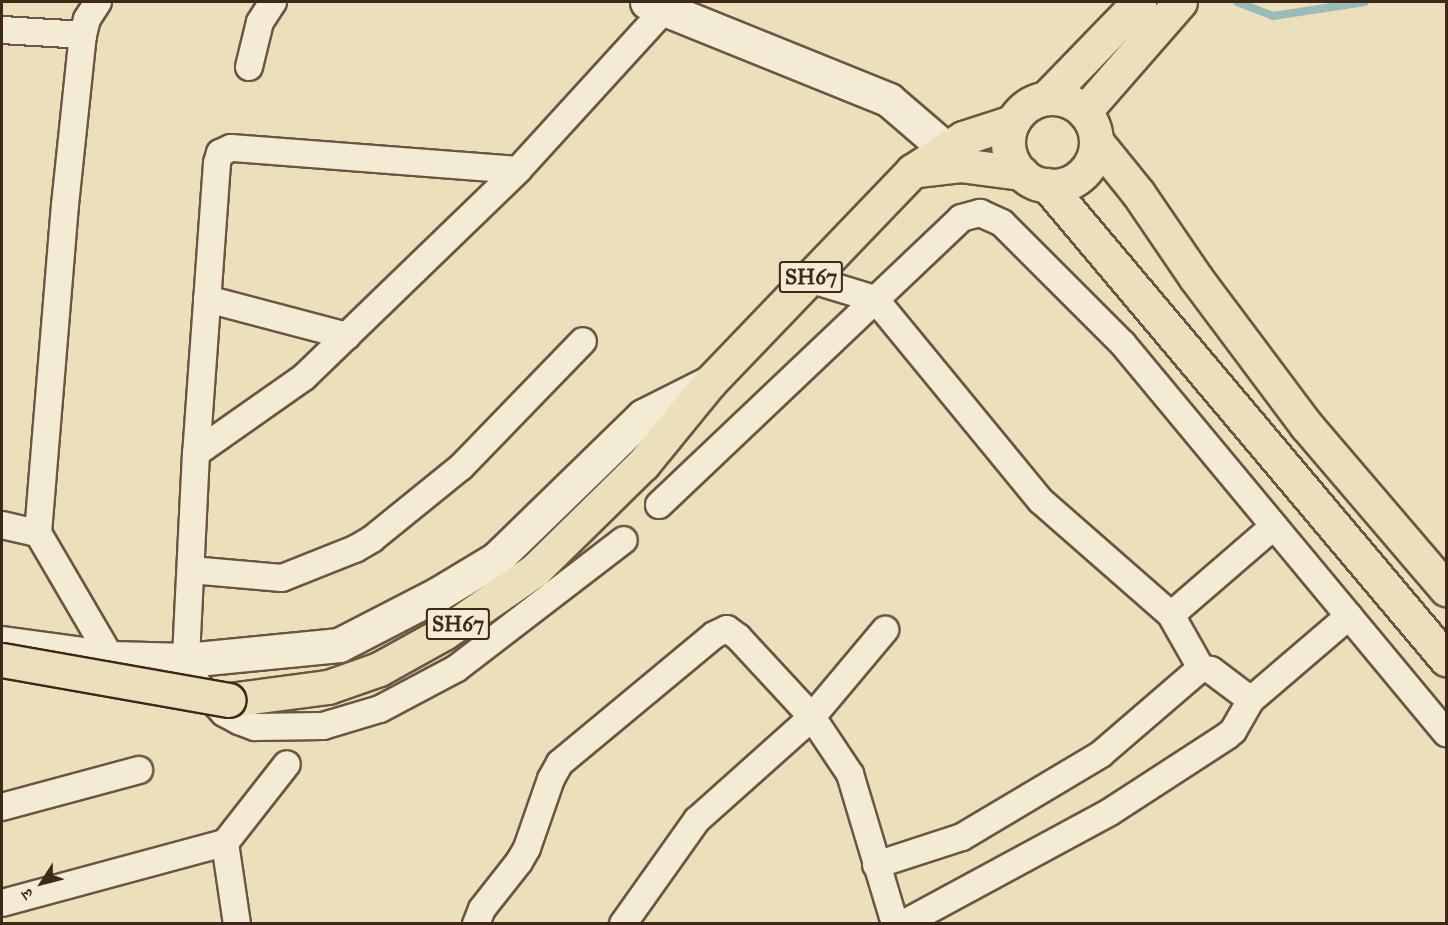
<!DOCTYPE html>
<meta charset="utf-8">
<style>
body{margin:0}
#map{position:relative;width:1448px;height:925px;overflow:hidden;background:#ece0bc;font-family:"IM FELL Great Primer","Noto Serif Devanagari",serif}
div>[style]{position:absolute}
.stream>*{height:8px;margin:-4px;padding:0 4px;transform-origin:4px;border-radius:4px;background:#9abbb7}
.roads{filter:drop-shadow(2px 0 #6a5642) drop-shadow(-2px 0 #6a5642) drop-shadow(0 2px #6a5642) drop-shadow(0 -2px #6a5642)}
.street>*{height:26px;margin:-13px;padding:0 13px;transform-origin:13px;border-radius:13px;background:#f3ebd3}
.secondary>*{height:33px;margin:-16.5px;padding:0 16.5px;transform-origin:16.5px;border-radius:16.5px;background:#f3ebd3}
.primary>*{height:33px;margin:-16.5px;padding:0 16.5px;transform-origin:16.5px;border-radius:16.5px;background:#ece0bc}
.primary>.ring{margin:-16.5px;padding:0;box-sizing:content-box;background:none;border:33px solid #ece0bc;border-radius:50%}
.bridges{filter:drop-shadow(2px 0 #3e281a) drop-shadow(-2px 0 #3e281a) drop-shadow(0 2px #3e281a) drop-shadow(0 -2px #3e281a)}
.primary-bridge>*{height:33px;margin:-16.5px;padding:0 16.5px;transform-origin:16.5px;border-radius:16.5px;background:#ece0bc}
span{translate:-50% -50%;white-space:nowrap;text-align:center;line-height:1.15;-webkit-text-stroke:4.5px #f3ebd3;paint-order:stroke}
.shield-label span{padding:2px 4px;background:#f3ebd3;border:2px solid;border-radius:4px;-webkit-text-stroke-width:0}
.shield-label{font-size:21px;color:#3e281a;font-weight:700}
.frame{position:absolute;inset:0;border:3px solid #3e281a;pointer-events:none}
.north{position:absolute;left:12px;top:853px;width:60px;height:60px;-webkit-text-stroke:4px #f3ebd3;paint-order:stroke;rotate:234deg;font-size:16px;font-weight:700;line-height:24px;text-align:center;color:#3e281a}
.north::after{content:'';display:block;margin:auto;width:21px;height:27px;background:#3e281a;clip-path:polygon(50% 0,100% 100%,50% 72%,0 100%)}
</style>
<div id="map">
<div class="stream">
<i style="left:1237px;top:2px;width:39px;rotate:21deg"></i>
<i style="left:1273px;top:16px;width:93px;rotate:-8.7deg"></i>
</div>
<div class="roads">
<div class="street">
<i style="left:2px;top:30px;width:81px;rotate:3.5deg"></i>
<i style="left:249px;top:67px;width:46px;rotate:-76.3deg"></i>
<i style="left:260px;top:22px;width:24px;rotate:-57deg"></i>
<i style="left:518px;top:170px;width:288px;rotate:-175.6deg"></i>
<i style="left:231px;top:148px;width:12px;rotate:156deg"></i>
<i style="left:220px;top:153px;width:10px;rotate:107deg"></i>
<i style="left:217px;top:163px;width:291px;rotate:94.1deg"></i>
<i style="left:196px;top:453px;width:207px;rotate:92.8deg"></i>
<i style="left:186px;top:660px;width:28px;rotate:64deg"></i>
<i style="left:198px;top:685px;width:38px;rotate:47deg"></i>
<i style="left:224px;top:713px;width:17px;rotate:28deg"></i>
<i style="left:239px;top:721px;width:17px;rotate:21deg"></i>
<i style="left:255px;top:727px;width:68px;rotate:-0.8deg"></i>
<i style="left:323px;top:726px;width:59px;rotate:-16.6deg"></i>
<i style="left:380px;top:709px;width:87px;rotate:-28deg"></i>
<i style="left:457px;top:668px;width:210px;rotate:-37.5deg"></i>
<i style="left:809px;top:279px;width:69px;rotate:16.9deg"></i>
<i style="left:875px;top:299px;width:261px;rotate:50.6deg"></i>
<i style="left:1041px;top:501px;width:173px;rotate:41.2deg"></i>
<i style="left:1171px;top:615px;width:61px;rotate:60.5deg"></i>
<i style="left:207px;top:299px;width:145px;rotate:14.8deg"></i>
<i style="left:196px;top:453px;width:132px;rotate:-35.1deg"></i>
<i style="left:304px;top:377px;width:298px;rotate:-44deg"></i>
<i style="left:518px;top:170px;width:218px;rotate:-47.6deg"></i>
<i style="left:659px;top:505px;width:417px;rotate:-43.5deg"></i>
<i style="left:961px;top:218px;width:20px;rotate:-15deg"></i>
<i style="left:980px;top:213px;width:24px;rotate:24deg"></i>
<i style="left:1002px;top:223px;width:171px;rotate:45deg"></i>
<i style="left:1123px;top:344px;width:506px;rotate:50.3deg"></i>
<i style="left:2px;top:525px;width:37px;rotate:13deg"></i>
<i style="left:38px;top:533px;width:145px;rotate:59.7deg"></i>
<i style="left:38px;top:533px;width:329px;rotate:-85.3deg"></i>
<i style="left:65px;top:205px;width:171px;rotate:-84deg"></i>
<i style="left:83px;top:35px;width:16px;rotate:-76deg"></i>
<i style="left:87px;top:19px;width:20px;rotate:-57deg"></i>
<i style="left:191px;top:570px;width:91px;rotate:5deg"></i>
<i style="left:282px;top:578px;width:79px;rotate:-21.7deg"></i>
<i style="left:355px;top:549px;width:20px;rotate:-30deg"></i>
<i style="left:372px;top:539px;width:114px;rotate:-39deg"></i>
<i style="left:461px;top:467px;width:175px;rotate:-45.9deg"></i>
<i style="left:1171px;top:615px;width:136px;rotate:-40.8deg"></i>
<i style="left:2px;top:807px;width:142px;rotate:-15.1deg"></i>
<i style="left:225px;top:843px;width:82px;rotate:81.6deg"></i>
<i style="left:876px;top:865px;width:90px;rotate:-18deg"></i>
<i style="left:962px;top:837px;width:162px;rotate:-30.8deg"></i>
<i style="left:1101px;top:754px;width:132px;rotate:-40.7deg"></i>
<i style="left:1201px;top:668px;width:10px;rotate:11deg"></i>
<i style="left:1211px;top:670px;width:50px;rotate:36.9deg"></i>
<i style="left:2px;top:903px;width:231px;rotate:-15.1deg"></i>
<i style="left:225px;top:843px;width:100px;rotate:-51.9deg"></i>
<i style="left:476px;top:924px;width:16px;rotate:-68deg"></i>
<i style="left:482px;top:909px;width:60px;rotate:-51.8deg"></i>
<i style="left:519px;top:862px;width:16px;rotate:-60deg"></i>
<i style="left:527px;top:848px;width:73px;rotate:-70.8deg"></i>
<i style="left:551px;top:779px;width:18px;rotate:-61deg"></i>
<i style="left:560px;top:763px;width:200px;rotate:-39.7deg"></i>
<i style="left:714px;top:635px;width:14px;rotate:-25deg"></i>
<i style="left:727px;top:629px;width:14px;rotate:36deg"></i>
<i style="left:738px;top:637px;width:109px;rotate:47.2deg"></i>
<i style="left:812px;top:717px;width:69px;rotate:56.3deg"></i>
<i style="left:850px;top:774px;width:157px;rotate:73.3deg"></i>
<i style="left:623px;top:924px;width:128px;rotate:-54.6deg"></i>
<i style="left:697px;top:820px;width:154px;rotate:-41.8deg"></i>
<i style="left:812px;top:717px;width:114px;rotate:-50deg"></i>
<i style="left:903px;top:924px;width:235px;rotate:-28.4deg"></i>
<i style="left:1110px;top:812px;width:140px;rotate:-33deg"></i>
<i style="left:1227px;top:736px;width:8px;rotate:-40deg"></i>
<i style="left:1233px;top:731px;width:36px;rotate:-60deg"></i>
<i style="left:1251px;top:700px;width:129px;rotate:-40.6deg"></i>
</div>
<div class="secondary">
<i style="left:647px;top:2px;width:261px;rotate:22deg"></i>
<i style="left:889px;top:100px;width:74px;rotate:40.6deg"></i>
<i style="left:2px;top:643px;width:110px;rotate:7.8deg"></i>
<i style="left:111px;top:658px;width:75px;rotate:1.5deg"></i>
<i style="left:186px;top:660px;width:154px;rotate:-5.6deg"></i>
<i style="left:339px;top:645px;width:111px;rotate:-27.3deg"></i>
<i style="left:438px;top:594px;width:68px;rotate:-31.1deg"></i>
<i style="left:496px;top:559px;width:205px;rotate:-44.2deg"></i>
<i style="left:643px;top:416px;width:74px;rotate:-26.6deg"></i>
</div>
<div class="primary">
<i style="left:1046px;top:98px;width:134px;rotate:-45.9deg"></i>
<i class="ring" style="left:1008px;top:98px;width:55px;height:55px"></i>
<i style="left:1084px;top:112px;width:146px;rotate:-48.9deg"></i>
<i style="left:1096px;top:141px;width:67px;rotate:51.1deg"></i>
<i style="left:1138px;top:193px;width:103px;rotate:55.7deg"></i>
<i style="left:1196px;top:278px;width:184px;rotate:53.2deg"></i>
<i style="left:1306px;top:425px;width:216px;rotate:49.5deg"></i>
<i style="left:917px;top:170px;width:44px;rotate:-6.5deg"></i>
<i style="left:961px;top:165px;width:61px;rotate:7.6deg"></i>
<i style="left:1047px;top:185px;width:620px;rotate:49.91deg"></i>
<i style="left:229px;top:700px;width:100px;rotate:-7.5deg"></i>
<i style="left:328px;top:687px;width:54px;rotate:-19.4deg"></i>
<i style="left:379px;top:669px;width:74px;rotate:-29deg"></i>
<i style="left:444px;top:633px;width:111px;rotate:-34.7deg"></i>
<i style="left:535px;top:570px;width:151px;rotate:-44.5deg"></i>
<i style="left:643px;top:464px;width:104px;rotate:-50.8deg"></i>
<i style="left:709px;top:383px;width:294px;rotate:-46.2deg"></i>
<i style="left:912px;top:171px;width:61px;rotate:-32.9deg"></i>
<i style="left:963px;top:138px;width:52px;rotate:-18.1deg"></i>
</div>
</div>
<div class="bridges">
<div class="primary-bridge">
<i style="left:2px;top:660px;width:230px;rotate:10deg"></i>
</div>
</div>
<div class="shield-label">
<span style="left:811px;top:277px">SH67</span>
<span style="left:458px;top:624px">SH67</span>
</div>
<div class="frame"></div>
<div class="north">उ</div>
</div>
